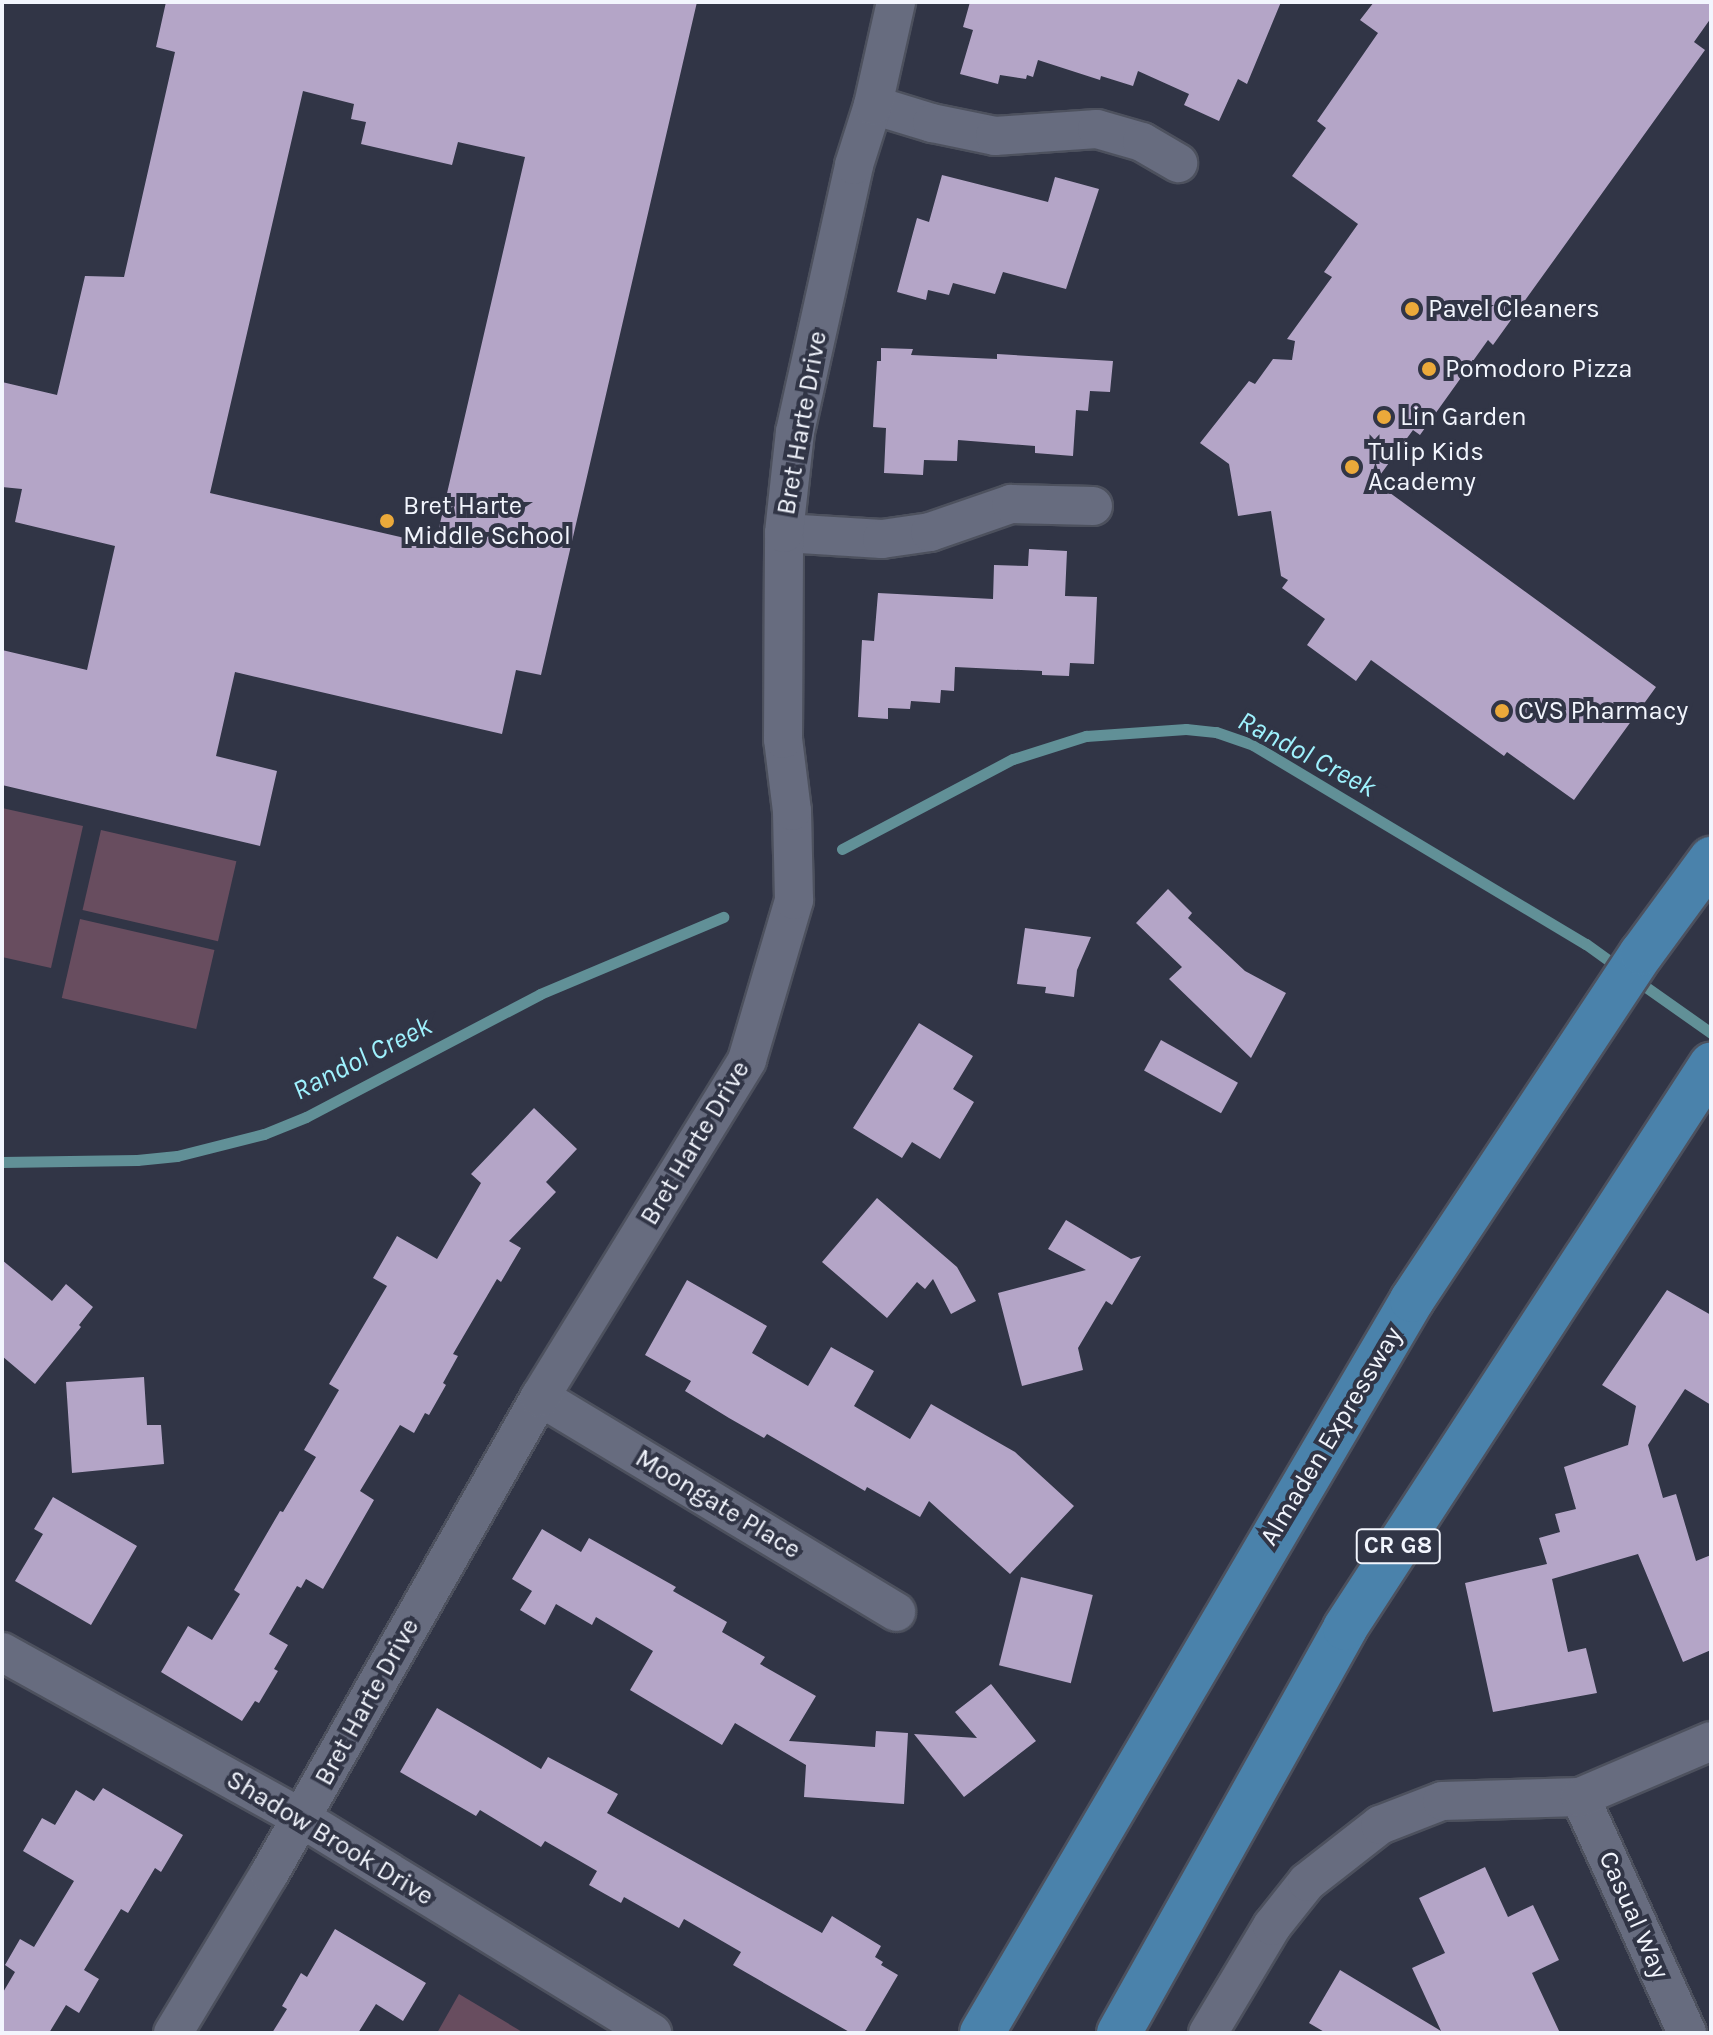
<!DOCTYPE html>
<style>
body{margin:0}
#map{position:relative;width:1713px;height:2035px;overflow:hidden;background:#313546;font-family:Karla,sans-serif}
div>[style]{position:absolute}
.green>*{inset:0;background:#684d5f;transform-origin:0 0}
.stream>*{height:11px;margin:-5.5px;padding:0 5.5px;transform-origin:5.5px;border-radius:5.5px;background:#619097}
.building>*{inset:0;background:#b4a5c7;transform-origin:0 0}
.roads{filter:drop-shadow(2px 0 #4d515e) drop-shadow(-2px 0 #4d515e) drop-shadow(0 2px #4d515e) drop-shadow(0 -2px #4d515e)}
.minor>*{height:38px;margin:-19px;padding:0 19px;transform-origin:19px;border-radius:19px;background:#676c7f}
.primary>*{height:44px;margin:-22px;padding:0 22px;transform-origin:22px;border-radius:22px;background:#4a82ab}
.dots>*{width:22px;height:22px;translate:-50% -50%;box-sizing:border-box;border:4px solid #313546;border-radius:50%}
span{translate:-50% -50%;white-space:nowrap;text-align:center;line-height:1.15;-webkit-text-stroke:8px #313546;paint-order:stroke}
.shield-label span{padding:2px 6px;background:#313546;border:2px solid;border-radius:6px;-webkit-text-stroke-width:0}
.shield-label{font-size:24px;color:#f2f5fd;font-weight:700}
.poi-label{font-size:26px;color:#f2f5fd}
.left{translate:0 -50%;text-align:left}
.street-label{font-size:26px;color:#f2f5fd}
.water-label{font-size:28px;color:#9ff2fe;font-style:italic}
.frame{position:absolute;inset:0;border:4px solid #f2f5fd;pointer-events:none}
</style>
<div id="map">
<div class="green">
<i style="clip-path:polygon(2px 808px,83px 826px,51px 968px,2px 957px)"></i>
<i style="left:101px;top:830px;width:139px;height:82px;rotate:13deg"></i>
<i style="left:80px;top:919px;width:138px;height:81px;rotate:13deg"></i>
<i style="clip-path:polygon(459px 1994px,524px 2033px,437px 2033px)"></i>
</div>
<div class="stream">
<i style="left:842px;top:849px;width:193px;rotate:-27.8deg"></i>
<i style="left:1013px;top:759px;width:77px;rotate:-17.5deg"></i>
<i style="left:1086px;top:736px;width:100px;rotate:-4deg"></i>
<i style="left:1186px;top:729px;width:30px;rotate:6deg"></i>
<i style="left:1216px;top:732px;width:39px;rotate:19deg"></i>
<i style="left:1253px;top:745px;width:388px;rotate:30.9deg"></i>
<i style="left:1586px;top:944px;width:44px;rotate:35.8deg"></i>
<i style="left:1636px;top:980px;width:92px;rotate:35.2deg"></i>
<i style="left:2px;top:1162px;width:135px;rotate:-0.8deg"></i>
<i style="left:137px;top:1160px;width:40px;rotate:-5.7deg"></i>
<i style="left:177px;top:1156px;width:90px;rotate:-14.2deg"></i>
<i style="left:264px;top:1134px;width:45px;rotate:-22deg"></i>
<i style="left:306px;top:1117px;width:264px;rotate:-27.7deg"></i>
<i style="left:540px;top:994px;width:199px;rotate:-22.8deg"></i>
</div>
<div class="building">
<i style="clip-path:polygon(evenodd,166px 2px,697px 2px,541px 675px,516px 670px,502px 734px,235px 672px,216px 756px,277px 771px,260px 846px,2px 785px,2px 650px,87px 670px,115px 546px,15px 522px,22px 489px,2px 487px,2px 382px,57px 395px,85px 276px,124px 277px,175px 52px,156px 47px,166px 2px,303px 91px,354px 104px,351px 119px,366px 122px,361px 144px,452px 165px,458px 142px,525px 157px,435px 545px,210px 493px,303px 91px)"></i>
<i style="clip-path:polygon(970px 2px,1281px 2px,1247px 84px,1238px 79px,1219px 121px,1184px 105px,1189px 94px,1138px 71px,1133px 86px,1101px 76px,1100px 80px,1038px 60px,1033px 77px,1027px 75px,1026px 79px,1000px 75px,998px 84px,960px 74px,973px 30px,963px 27px)"></i>
<i style="clip-path:polygon(1374px 2px,1711px 2px,1711px 18px,1694px 42px,1705px 50px,1493px 345px,1488px 340px,1420px 435px,1413px 430px,1375px 482px,1656px 687px,1574px 800px,1507px 752px,1504px 756px,1371px 660px,1356px 681px,1307px 645px,1325px 619px,1282px 588px,1288px 580px,1281px 576px,1271px 511px,1238px 516px,1229px 464px,1200px 443px,1249px 381px,1255px 384px,1273px 359px,1292px 360px,1295px 341px,1287px 339px,1332px 277px,1324px 272px,1358px 224px,1292px 176px,1326px 128px,1317px 121px,1378px 33px,1360px 20px)"></i>
<i style="clip-path:polygon(942px 175px,1048px 202px,1055px 177px,1099px 189px,1066px 289px,1003px 272px,995px 294px,953px 283px,949px 295px,928px 290px,926px 300px,897px 292px,917px 218px,929px 222px)"></i>
<i style="clip-path:polygon(881px 348px,913px 349px,911px 355px,997px 359px,997px 354px,1113px 361px,1110px 392px,1090px 391px,1088px 411px,1076px 410px,1073px 456px,1035px 453px,1035px 446px,958px 440px,957px 461px,924px 460px,923px 475px,884px 473px,886px 428px,873px 427px,877px 361px,881px 361px)"></i>
<i style="clip-path:polygon(1029px 549px,1067px 551px,1065px 596px,1097px 597px,1094px 664px,1070px 663px,1069px 676px,1042px 675px,1042px 671px,955px 667px,954px 691px,941px 690px,940px 703px,911px 701px,910px 709px,888px 708px,888px 719px,858px 717px,862px 640px,874px 641px,878px 593px,993px 599px,994px 565px,1028px 566px)"></i>
<i style="clip-path:polygon(1168px 889px,1192px 913px,1188px 918px,1245px 971px,1286px 993px,1251px 1058px,1169px 979px,1182px 967px,1136px 923px)"></i>
<i style="clip-path:polygon(1025px 928px,1091px 937px,1077px 970px,1074px 997px,1045px 993px,1046px 987px,1017px 984px)"></i>
<i style="clip-path:polygon(919px 1023px,973px 1056px,953px 1089px,974px 1102px,940px 1159px,912px 1142px,902px 1158px,853px 1128px)"></i>
<i style="left:1161px;top:1040px;width:88px;height:35px;rotate:29deg"></i>
<i style="clip-path:polygon(534px 1108px,577px 1149px,546px 1182px,556px 1192px,509px 1241px,521px 1248px,501px 1282px,497px 1279px,453px 1354px,458px 1356px,443px 1383px,446px 1385px,429px 1415px,425px 1413px,414px 1433px,400px 1425px,360px 1491px,374px 1500px,323px 1589px,306px 1579px,301px 1588px,297px 1586px,269px 1634px,288px 1645px,274px 1669px,278px 1671px,259px 1703px,255px 1701px,242px 1721px,161px 1672px,188px 1626px,212px 1640px,240px 1594px,234px 1590px,280px 1511px,283px 1512px,316px 1457px,304px 1450px,339px 1390px,329px 1384px,387px 1286px,373px 1278px,397px 1236px,437px 1259px,481px 1183px,471px 1174px)"></i>
<i style="clip-path:polygon(877px 1198px,957px 1267px,976px 1301px,951px 1314px,933px 1279px,925px 1289px,917px 1282px,887px 1318px,822px 1262px)"></i>
<i style="clip-path:polygon(1066px 1220px,1131px 1259px,1141px 1256px,1112px 1305px,1106px 1301px,1078px 1348px,1083px 1370px,1022px 1386px,998px 1293px,1086px 1270px,1048px 1249px)"></i>
<i style="clip-path:polygon(2px 1260px,52px 1301px,66px 1284px,93px 1307px,79px 1325px,81px 1327px,35px 1384px,2px 1356px)"></i>
<i style="clip-path:polygon(687px 1280px,767px 1326px,752px 1353px,808px 1386px,831px 1347px,874px 1371px,854px 1406px,910px 1439px,931px 1404px,1015px 1452px,1074px 1506px,1010px 1574px,929px 1501px,920px 1517px,867px 1487px,865px 1491px,767px 1434px,764px 1438px,729px 1418px,685px 1391px,691px 1381px,645px 1355px)"></i>
<i style="clip-path:polygon(1667px 1290px,1711px 1315px,1711px 1405px,1685px 1389px,1648px 1445px,1663px 1498px,1676px 1494px,1696px 1561px,1711px 1555px,1711px 1650px,1683px 1662px,1638px 1554px,1552px 1579px,1568px 1652px,1586px 1648px,1597px 1693px,1493px 1712px,1465px 1583px,1547px 1564px,1539px 1538px,1560px 1532px,1555px 1514px,1576px 1509px,1564px 1467px,1628px 1445px,1636px 1406px,1602px 1385px)"></i>
<i style="clip-path:polygon(144px 1377px,147px 1425px,161px 1425px,164px 1464px,72px 1473px,66px 1382px)"></i>
<i style="clip-path:polygon(53px 1497px,137px 1546px,91px 1625px,15px 1581px,43px 1534px,34px 1529px)"></i>
<i style="clip-path:polygon(542px 1529px,581px 1552px,589px 1538px,676px 1587px,673px 1591px,727px 1622px,722px 1632px,765px 1657px,760px 1664px,816px 1696px,789px 1741px,875px 1747px,876px 1731px,908px 1733px,904px 1804px,804px 1797px,806px 1765px,735px 1723px,722px 1745px,630px 1690px,653px 1651px,596px 1617px,592px 1625px,556px 1604px,545px 1625px,520px 1610px,532px 1591px,512px 1579px)"></i>
<i style="left:1021px;top:1577px;width:74px;height:91px;rotate:14deg"></i>
<i style="clip-path:polygon(991px 1684px,1036px 1741px,964px 1797px,914px 1734px,977px 1738px,955px 1712px)"></i>
<i style="clip-path:polygon(437px 1708px,541px 1769px,548px 1757px,618px 1794px,607px 1813px,822px 1933px,832px 1916px,881px 1946px,875px 1957px,883px 1962px,881px 1965px,898px 1975px,864px 2033px,851px 2033px,733px 1965px,741px 1952px,684px 1919px,679px 1928px,624px 1897px,621px 1903px,589px 1885px,597px 1871px,545px 1841px,541px 1847px,480px 1810px,476px 1816px,400px 1772px)"></i>
<i style="clip-path:polygon(103px 1788px,183px 1835px,161px 1872px,155px 1868px,128px 1913px,121px 1909px,84px 1970px,99px 1979px,79px 2013px,66px 2005px,49px 2033px,2px 2033px,2px 1994px,15px 1972px,5px 1965px,20px 1939px,34px 1947px,74px 1881px,23px 1851px,42px 1818px,55px 1825px,76px 1790px,94px 1801px)"></i>
<i style="clip-path:polygon(1485px 1867px,1508px 1917px,1533px 1905px,1559px 1960px,1532px 1973px,1560px 2033px,1326px 2033px,1309px 2023px,1340px 1970px,1441px 2031px,1412px 1968px,1445px 1953px,1419px 1898px)"></i>
<i style="clip-path:polygon(335px 1929px,426px 1983px,403px 2021px,376px 2004px,358px 2033px,272px 2033px,287px 2009px,282px 2006px,301px 1973px,307px 1977px)"></i>
</div>
<div class="roads">
<div class="minor">
<i style="left:873px;top:105px;width:62px;rotate:17deg"></i>
<i style="left:932px;top:123px;width:64px;rotate:11.7deg"></i>
<i style="left:995px;top:136px;width:102px;rotate:-3.9deg"></i>
<i style="left:1097px;top:129px;width:47px;rotate:16.1deg"></i>
<i style="left:1142px;top:142px;width:42px;rotate:30.3deg"></i>
<i style="left:784px;top:533px;width:98px;rotate:3.5deg"></i>
<i style="left:882px;top:539px;width:49px;rotate:-8.3deg"></i>
<i style="left:930px;top:532px;width:86px;rotate:-19.1deg"></i>
<i style="left:1011px;top:504px;width:82px;rotate:1.4deg"></i>
<i style="left:540px;top:1397px;width:416px;rotate:31.1deg"></i>
<i style="left:2px;top:1652px;width:342px;rotate:29deg"></i>
<i style="left:301px;top:1818px;width:412px;rotate:31.5deg"></i>
<i style="left:1580px;top:1797px;width:259px;rotate:65.6deg"></i>
<i style="left:173px;top:2033px;width:186px;rotate:-58.9deg"></i>
<i style="left:269px;top:1874px;width:549px;rotate:-60.4deg"></i>
<i style="left:540px;top:1397px;width:395px;rotate:-58.4deg"></i>
<i style="left:747px;top:1060px;width:167px;rotate:-73.6deg"></i>
<i style="left:794px;top:900px;width:89px;rotate:-91.3deg"></i>
<i style="left:792px;top:811px;width:73px;rotate:-97.1deg"></i>
<i style="left:783px;top:739px;width:206px;rotate:-89.7deg"></i>
<i style="left:784px;top:533px;width:102px;rotate:-83.8deg"></i>
<i style="left:795px;top:432px;width:273px;rotate:-77.5deg"></i>
<i style="left:854px;top:165px;width:63px;rotate:-72.4deg"></i>
<i style="left:873px;top:105px;width:106px;rotate:-77.4deg"></i>
<i style="left:1208px;top:2033px;width:125px;rotate:-59.1deg"></i>
<i style="left:1272px;top:1926px;width:56px;rotate:-51.5deg"></i>
<i style="left:1307px;top:1882px;width:93px;rotate:-38deg"></i>
<i style="left:1380px;top:1825px;width:66px;rotate:-21.2deg"></i>
<i style="left:1442px;top:1801px;width:138px;rotate:-1.7deg"></i>
<i style="left:1580px;top:1797px;width:142px;rotate:-23.1deg"></i>
</div>
<div class="primary">
<i style="left:982px;top:2033px;width:850px;rotate:-59.6deg"></i>
<i style="left:1412px;top:1300px;width:416px;rotate:-56.5deg"></i>
<i style="left:1642px;top:953px;width:117px;rotate:-53.7deg"></i>
<i style="left:1119px;top:2033px;width:464px;rotate:-60.8deg"></i>
<i style="left:1345px;top:1628px;width:672px;rotate:-56.97deg"></i>
</div>
</div>
<div class="dots">
<i style="left:1412px;top:309px;background:#eba93a"></i>
<i style="left:1429px;top:369px;background:#eba93a"></i>
<i style="left:1384px;top:417px;background:#eba93a"></i>
<i style="left:1352px;top:467px;background:#eba93a"></i>
<i style="left:387px;top:521px;background:#eba93a"></i>
<i style="left:1502px;top:711px;background:#eba93a"></i>
</div>
<div class="shield-label">
<span style="left:1398px;top:1546px">CR G8</span>
</div>
<div class="poi-label">
<span class="left" style="left:1428px;top:309px">Pavel Cleaners</span>
<span class="left" style="left:1445px;top:369px">Pomodoro Pizza</span>
<span class="left" style="left:1400px;top:417px">Lin Garden</span>
<span class="left" style="left:1368px;top:467px">Tulip Kids<br>Academy</span>
<span class="left" style="left:403px;top:521px">Bret Harte<br>Middle School</span>
<span class="left" style="left:1518px;top:711px">CVS Pharmacy</span>
</div>
<div class="street-label">
<span style="left:802px;top:423px;rotate:-80deg">Bret Harte Drive</span>
<span style="left:695px;top:1143px;rotate:-59deg">Bret Harte Drive</span>
<span style="left:1331px;top:1436px;rotate:-59deg">Almaden Expressway</span>
<span style="left:718px;top:1504px;rotate:31deg">Moongate Place</span>
<span style="left:367px;top:1702px;rotate:-61deg">Bret Harte Drive</span>
<span style="left:330px;top:1838px;rotate:31deg">Shadow Brook Drive</span>
<span style="left:1634px;top:1915px;rotate:66deg">Casual Way</span>
</div>
<div class="water-label">
<span style="left:1307px;top:754px;rotate:28deg">Randol Creek</span>
<span style="left:362px;top:1058px;rotate:-27deg">Randol Creek</span>
</div>
<div class="frame"></div>
</div>
